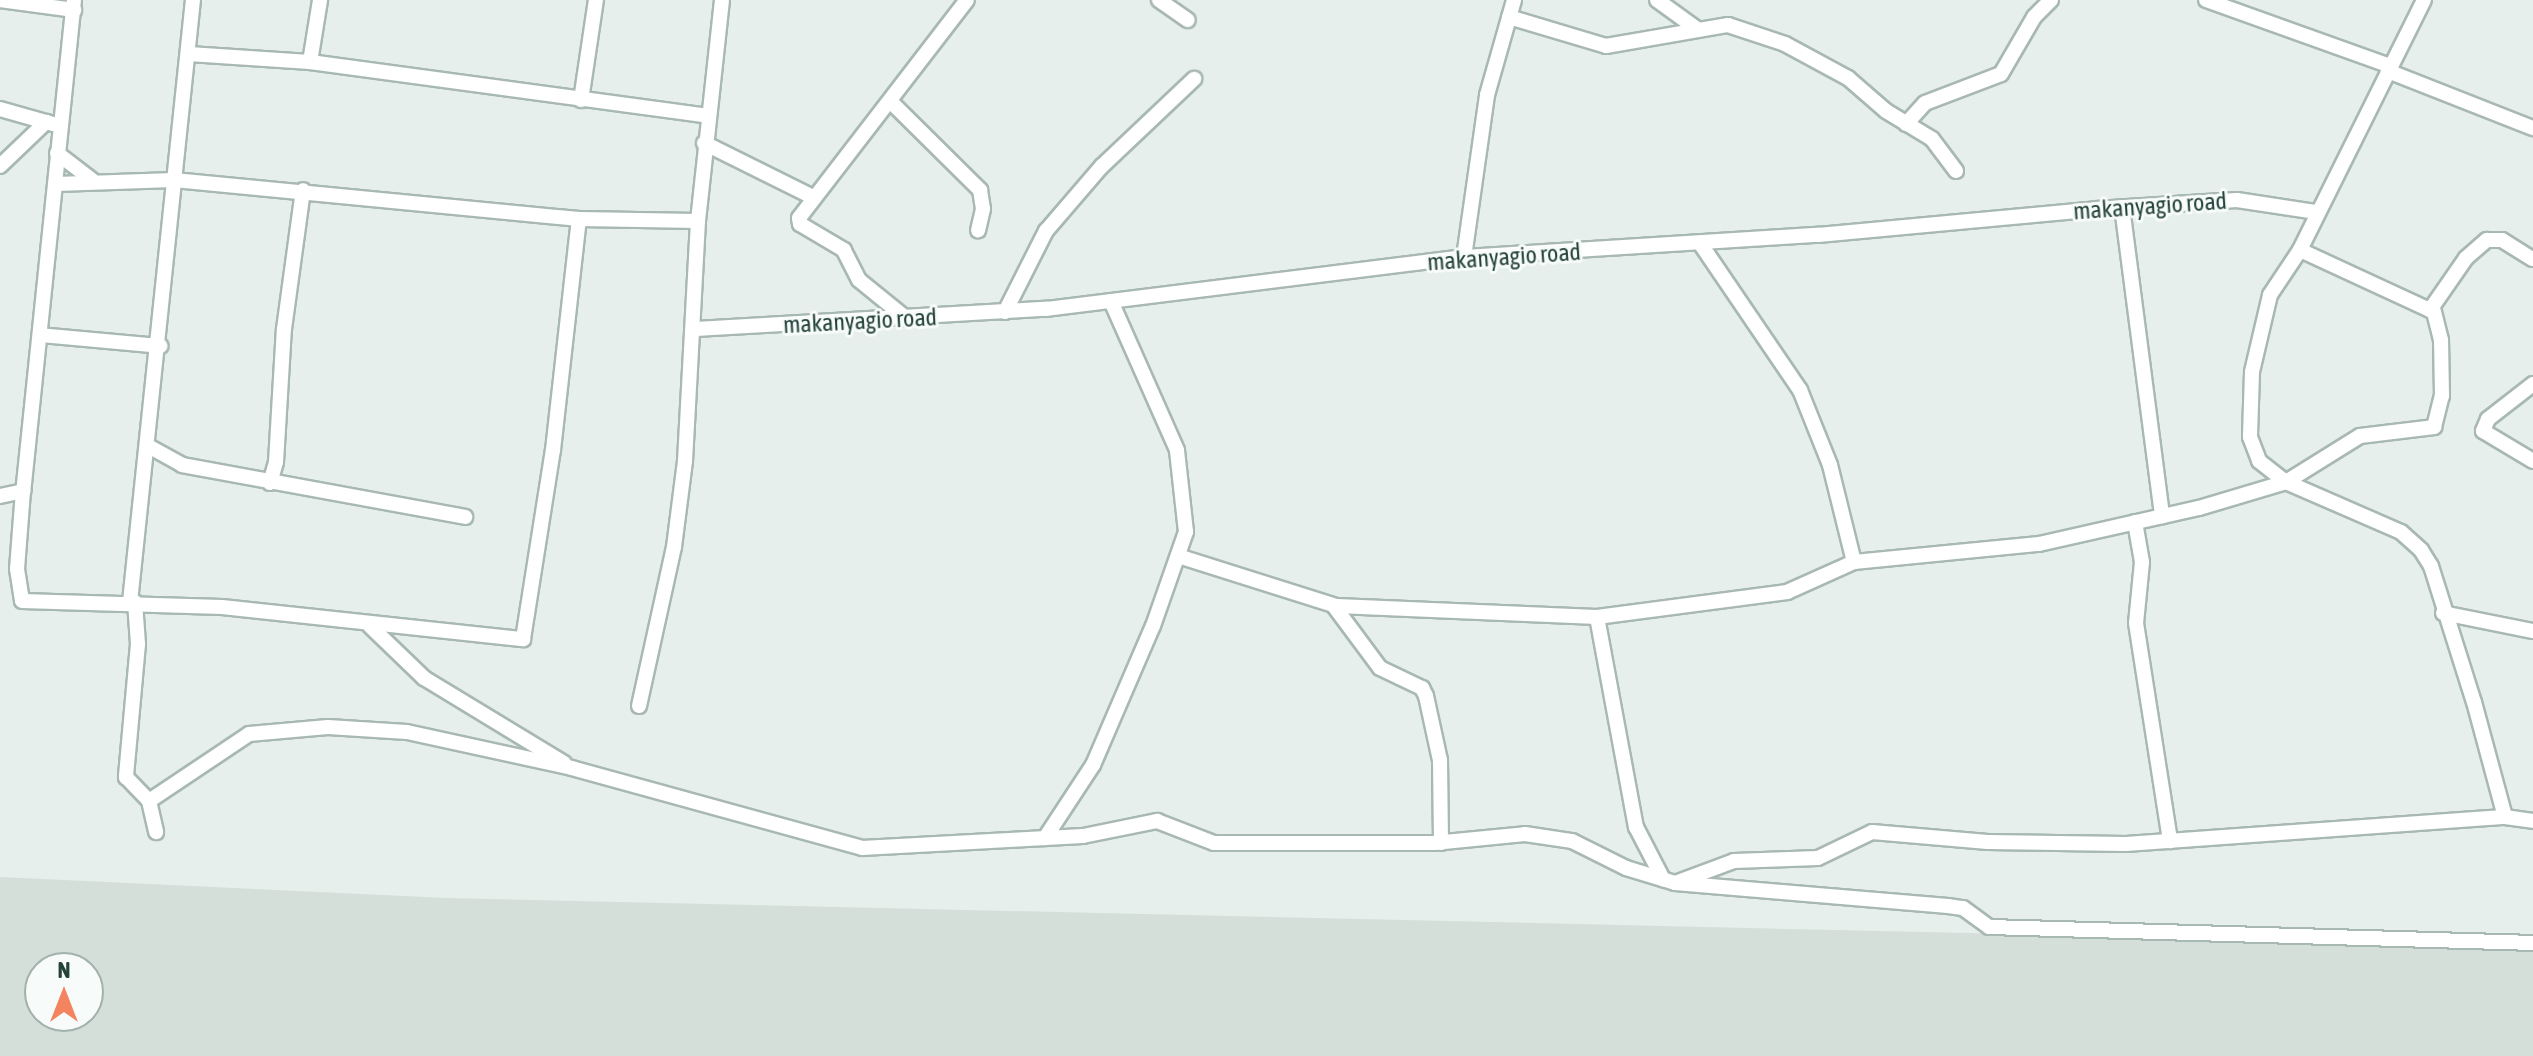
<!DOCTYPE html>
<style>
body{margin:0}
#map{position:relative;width:2533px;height:1056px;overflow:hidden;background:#e6efeb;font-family:"Asap Condensed",sans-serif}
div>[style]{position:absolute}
.built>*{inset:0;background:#d4dfda}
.roads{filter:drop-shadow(2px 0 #a8b8b2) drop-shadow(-2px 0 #a8b8b2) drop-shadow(0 2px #a8b8b2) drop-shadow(0 -2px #a8b8b2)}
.minor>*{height:14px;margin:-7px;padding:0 7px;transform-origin:7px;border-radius:7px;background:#fff}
span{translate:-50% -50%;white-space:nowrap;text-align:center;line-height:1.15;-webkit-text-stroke:6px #f7fbf9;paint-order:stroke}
.street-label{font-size:24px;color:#24423a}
.north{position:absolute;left:24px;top:952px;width:80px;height:80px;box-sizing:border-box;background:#f7fbf9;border:2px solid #a3b1ad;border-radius:50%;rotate:0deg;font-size:22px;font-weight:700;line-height:32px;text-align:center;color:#24423a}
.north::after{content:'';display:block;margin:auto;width:28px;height:36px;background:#f4845f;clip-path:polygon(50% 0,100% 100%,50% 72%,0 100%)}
</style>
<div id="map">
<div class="built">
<i style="clip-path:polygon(evenodd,0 877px,447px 898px,2533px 946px,2533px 1056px,0 1056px,0 877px,40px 968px,88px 968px,88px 1016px,40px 1016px,40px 968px)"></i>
</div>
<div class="roads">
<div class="minor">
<i style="left:0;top:0;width:75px;rotate:7.7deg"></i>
<i style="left:74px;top:0;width:494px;rotate:95.9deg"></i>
<i style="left:23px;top:491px;width:78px;rotate:94.4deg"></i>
<i style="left:17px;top:569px;width:32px;rotate:81deg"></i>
<i style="left:22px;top:601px;width:200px;rotate:1.7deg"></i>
<i style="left:222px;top:607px;width:303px;rotate:6.1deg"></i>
<i style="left:523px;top:639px;width:191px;rotate:-81deg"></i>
<i style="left:553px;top:450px;width:232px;rotate:-83.6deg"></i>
<i style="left:1159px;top:0;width:35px;rotate:35deg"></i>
<i style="left:1657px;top:0;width:49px;rotate:35.9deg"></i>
<i style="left:2206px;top:0;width:195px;rotate:19.7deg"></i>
<i style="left:2424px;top:0;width:279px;rotate:116.4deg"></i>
<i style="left:2300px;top:250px;width:54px;rotate:123.7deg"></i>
<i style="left:2270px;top:295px;width:79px;rotate:103.2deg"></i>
<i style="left:2252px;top:372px;width:65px;rotate:91.8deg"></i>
<i style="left:2250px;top:437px;width:26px;rotate:69deg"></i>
<i style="left:2259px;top:461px;width:34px;rotate:38deg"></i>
<i style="left:2286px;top:482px;width:125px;rotate:23.5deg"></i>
<i style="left:2401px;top:532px;width:27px;rotate:42deg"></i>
<i style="left:2421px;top:550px;width:19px;rotate:58deg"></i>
<i style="left:2431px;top:566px;width:143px;rotate:72.5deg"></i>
<i style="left:2474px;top:702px;width:119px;rotate:74.9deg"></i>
<i style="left:2505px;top:817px;width:28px;rotate:8deg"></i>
<i style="left:1509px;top:17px;width:101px;rotate:16.6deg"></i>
<i style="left:1606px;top:46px;width:124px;rotate:-9.8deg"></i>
<i style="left:1728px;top:25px;width:60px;rotate:18.4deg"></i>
<i style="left:1785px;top:44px;width:72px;rotate:28.4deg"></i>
<i style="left:1848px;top:78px;width:50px;rotate:41deg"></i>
<i style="left:1886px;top:111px;width:54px;rotate:31.3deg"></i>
<i style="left:1932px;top:139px;width:40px;rotate:53deg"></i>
<i style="left:189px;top:54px;width:121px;rotate:3.8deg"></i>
<i style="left:310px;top:62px;width:402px;rotate:7.7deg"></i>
<i style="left:310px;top:62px;width:63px;rotate:-80.8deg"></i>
<i style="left:2388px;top:71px;width:156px;rotate:21.5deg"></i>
<i style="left:581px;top:100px;width:101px;rotate:-81.5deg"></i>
<i style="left:890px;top:101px;width:127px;rotate:44.7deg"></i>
<i style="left:980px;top:190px;width:19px;rotate:81deg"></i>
<i style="left:983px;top:209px;width:22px;rotate:103deg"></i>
<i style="left:0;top:109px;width:55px;rotate:15.8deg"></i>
<i style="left:1906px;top:124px;width:28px;rotate:-48deg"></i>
<i style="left:1925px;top:103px;width:81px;rotate:-20.9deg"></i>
<i style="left:2001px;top:74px;width:66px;rotate:-59.9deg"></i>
<i style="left:2034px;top:17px;width:24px;rotate:-45deg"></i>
<i style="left:704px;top:143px;width:122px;rotate:26.4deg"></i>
<i style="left:57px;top:153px;width:44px;rotate:37.6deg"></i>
<i style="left:0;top:166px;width:64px;rotate:-43.7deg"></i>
<i style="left:56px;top:184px;width:118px;rotate:-1.9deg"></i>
<i style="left:174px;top:180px;width:407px;rotate:5.5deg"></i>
<i style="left:579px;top:219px;width:119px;rotate:1deg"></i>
<i style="left:2122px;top:207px;width:312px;rotate:82.6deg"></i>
<i style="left:1700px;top:243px;width:178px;rotate:55.8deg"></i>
<i style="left:1800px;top:390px;width:81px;rotate:68.2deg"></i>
<i style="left:1830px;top:465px;width:100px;rotate:76.1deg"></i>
<i style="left:2300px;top:250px;width:143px;rotate:24.8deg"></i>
<i style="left:2430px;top:310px;width:63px;rotate:-55.3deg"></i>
<i style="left:2466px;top:258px;width:28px;rotate:-41deg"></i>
<i style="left:2487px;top:240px;width:15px"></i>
<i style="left:2502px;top:240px;width:36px;rotate:32deg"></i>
<i style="left:1464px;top:257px;width:164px;rotate:-81.9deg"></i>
<i style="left:1487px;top:95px;width:99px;rotate:-74.1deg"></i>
<i style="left:1005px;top:312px;width:91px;rotate:-63.2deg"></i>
<i style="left:1046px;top:231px;width:86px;rotate:-49.3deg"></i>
<i style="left:1102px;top:166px;width:127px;rotate:-43.4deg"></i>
<i style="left:907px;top:319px;width:62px;rotate:-140.9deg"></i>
<i style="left:859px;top:280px;width:34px;rotate:-117deg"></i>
<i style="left:844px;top:250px;width:51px;rotate:-149.4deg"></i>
<i style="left:800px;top:224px;width:6px;rotate:-99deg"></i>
<i style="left:799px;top:218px;width:275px;rotate:-52.4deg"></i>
<i style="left:694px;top:329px;width:353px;rotate:-3.3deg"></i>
<i style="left:1046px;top:309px;width:421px;rotate:-7.1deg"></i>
<i style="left:1464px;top:257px;width:355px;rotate:-3.6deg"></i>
<i style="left:1818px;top:235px;width:279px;rotate:-5.3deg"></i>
<i style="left:2096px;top:209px;width:141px;rotate:-3.7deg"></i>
<i style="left:2237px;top:200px;width:79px;rotate:8.7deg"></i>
<i style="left:40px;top:335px;width:121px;rotate:5.2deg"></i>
<i style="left:2533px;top:384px;width:57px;rotate:142.1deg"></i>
<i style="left:2488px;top:419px;width:13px;rotate:113deg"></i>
<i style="left:2483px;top:431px;width:58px;rotate:31deg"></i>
<i style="left:150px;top:447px;width:37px;rotate:29deg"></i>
<i style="left:182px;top:465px;width:288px;rotate:10.4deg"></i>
<i style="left:270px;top:483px;width:22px;rotate:-74deg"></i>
<i style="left:276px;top:462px;width:133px;rotate:-86.6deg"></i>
<i style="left:284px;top:329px;width:140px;rotate:-82.2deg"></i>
<i style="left:0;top:496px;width:24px;rotate:-12deg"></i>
<i style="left:2135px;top:522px;width:41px;rotate:80.1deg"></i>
<i style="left:2142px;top:562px;width:61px;rotate:95.6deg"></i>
<i style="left:2136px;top:623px;width:221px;rotate:81.1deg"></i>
<i style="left:1178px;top:556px;width:167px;rotate:17.5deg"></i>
<i style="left:1337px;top:606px;width:260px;rotate:2.4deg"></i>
<i style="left:1597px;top:617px;width:192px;rotate:-7.5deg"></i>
<i style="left:1787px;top:592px;width:73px;rotate:-24.1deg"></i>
<i style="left:1854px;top:562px;width:186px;rotate:-5.6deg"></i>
<i style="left:2039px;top:544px;width:164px;rotate:-12.7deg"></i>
<i style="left:2199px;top:508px;width:91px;rotate:-16.6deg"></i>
<i style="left:2286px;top:482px;width:87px;rotate:-31.9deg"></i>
<i style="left:2360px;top:436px;width:75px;rotate:-6.9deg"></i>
<i style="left:2434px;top:427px;width:32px;rotate:-76deg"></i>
<i style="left:2442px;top:396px;width:56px;rotate:-91deg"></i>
<i style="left:2441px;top:340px;width:32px;rotate:-104deg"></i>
<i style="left:130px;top:602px;width:605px;rotate:-84.03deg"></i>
<i style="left:135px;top:602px;width:42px;rotate:85.9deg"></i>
<i style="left:138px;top:644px;width:134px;rotate:95.2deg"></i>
<i style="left:126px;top:777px;width:33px;rotate:46deg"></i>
<i style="left:149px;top:801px;width:32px;rotate:77deg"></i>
<i style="left:1334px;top:606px;width:77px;rotate:53.4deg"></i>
<i style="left:1380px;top:668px;width:47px;rotate:25.5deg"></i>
<i style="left:1422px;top:688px;width:9px;rotate:63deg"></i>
<i style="left:1426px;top:696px;width:66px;rotate:77.7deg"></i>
<i style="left:1440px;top:760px;width:83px;rotate:89.3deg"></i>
<i style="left:2443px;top:613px;width:92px;rotate:11.3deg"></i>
<i style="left:1597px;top:617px;width:214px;rotate:79.5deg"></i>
<i style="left:1636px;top:827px;width:59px;rotate:62.6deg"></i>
<i style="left:370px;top:626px;width:75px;rotate:43.9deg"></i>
<i style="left:424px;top:678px;width:164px;rotate:31.3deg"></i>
<i style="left:639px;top:706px;width:163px;rotate:-77.6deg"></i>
<i style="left:674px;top:547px;width:87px;rotate:-82.7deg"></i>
<i style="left:685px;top:461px;width:240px;rotate:-86.9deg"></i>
<i style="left:698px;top:221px;width:222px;rotate:-83.8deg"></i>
<i style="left:149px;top:801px;width:120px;rotate:-33.8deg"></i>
<i style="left:249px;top:734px;width:79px;rotate:-5.1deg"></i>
<i style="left:328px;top:727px;width:79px;rotate:3.6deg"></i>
<i style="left:407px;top:732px;width:169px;rotate:12.3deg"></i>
<i style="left:572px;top:768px;width:301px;rotate:15.4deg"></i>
<i style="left:862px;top:848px;width:221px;rotate:-3.1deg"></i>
<i style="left:1083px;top:836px;width:76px;rotate:-11.5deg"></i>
<i style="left:1157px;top:821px;width:61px;rotate:21.1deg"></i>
<i style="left:1214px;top:843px;width:220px"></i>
<i style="left:1434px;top:843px;width:91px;rotate:-5.6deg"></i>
<i style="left:1525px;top:834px;width:48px;rotate:8.5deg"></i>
<i style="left:1572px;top:841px;width:60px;rotate:26.6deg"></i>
<i style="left:1626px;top:868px;width:51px;rotate:17deg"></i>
<i style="left:1675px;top:883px;width:274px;rotate:4.8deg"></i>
<i style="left:1948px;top:906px;width:15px;rotate:8deg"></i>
<i style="left:1963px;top:908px;width:32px;rotate:36deg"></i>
<i style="left:1989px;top:927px;width:544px;rotate:1.68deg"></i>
<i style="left:1045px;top:838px;width:87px;rotate:-56.7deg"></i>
<i style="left:1093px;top:765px;width:151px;rotate:-66.7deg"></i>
<i style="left:1153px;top:626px;width:100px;rotate:-70.7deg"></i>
<i style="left:1186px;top:532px;width:82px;rotate:-96.3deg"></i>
<i style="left:1177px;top:450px;width:163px;rotate:-113.9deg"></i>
<i style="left:1675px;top:883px;width:63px;rotate:-20.4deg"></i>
<i style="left:1734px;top:861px;width:84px;rotate:-2deg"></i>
<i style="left:1818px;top:858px;width:60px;rotate:-25.7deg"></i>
<i style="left:1872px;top:832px;width:116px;rotate:4.9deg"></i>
<i style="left:1988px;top:842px;width:138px;rotate:0.8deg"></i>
<i style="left:2126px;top:844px;width:380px;rotate:-4.1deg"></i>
</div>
</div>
<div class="street-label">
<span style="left:2150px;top:206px;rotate:-4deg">makanyagio road</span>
<span style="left:1504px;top:257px;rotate:-4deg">makanyagio road</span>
<span style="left:860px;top:321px;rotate:-3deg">makanyagio road</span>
</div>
<div class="north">N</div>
</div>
